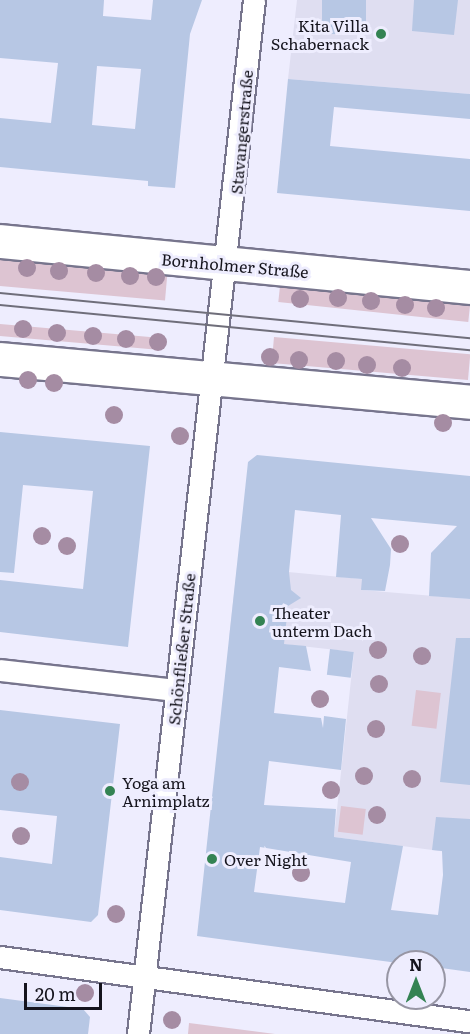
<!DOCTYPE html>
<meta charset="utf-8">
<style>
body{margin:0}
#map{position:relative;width:470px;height:1034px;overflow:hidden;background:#eeedfe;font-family:Literata,serif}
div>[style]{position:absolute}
.built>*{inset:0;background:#dfdef1}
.green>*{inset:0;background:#ddc4d2;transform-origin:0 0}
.building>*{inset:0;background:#b7c7e4;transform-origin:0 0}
.roads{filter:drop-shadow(2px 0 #77758d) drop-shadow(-2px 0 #77758d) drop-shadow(0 2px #77758d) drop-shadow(0 -2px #77758d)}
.street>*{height:21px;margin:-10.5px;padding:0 10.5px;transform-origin:10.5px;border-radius:10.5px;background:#fff}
.primary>*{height:33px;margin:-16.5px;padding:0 16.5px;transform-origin:16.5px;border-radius:16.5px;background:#fff}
.tram>*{height:1.5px;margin:-0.75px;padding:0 0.75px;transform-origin:0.75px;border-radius:0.75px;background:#6f6e7a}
.trees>*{width:18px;height:18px;margin:-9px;border-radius:50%;background:#a58ca3}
.dots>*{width:16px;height:16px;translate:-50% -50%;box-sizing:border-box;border:3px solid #eeedfe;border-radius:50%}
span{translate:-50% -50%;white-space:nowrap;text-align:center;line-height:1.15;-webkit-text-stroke:6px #eeedfe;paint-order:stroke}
.poi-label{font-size:16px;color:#15141d}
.right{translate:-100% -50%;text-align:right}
.left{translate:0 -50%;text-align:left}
.street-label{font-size:16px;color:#15141d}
.north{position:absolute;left:386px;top:950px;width:60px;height:60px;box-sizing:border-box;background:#eeedfe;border:2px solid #9796a4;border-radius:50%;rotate:0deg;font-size:16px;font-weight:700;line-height:24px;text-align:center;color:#15141d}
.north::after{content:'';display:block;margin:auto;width:21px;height:27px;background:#348353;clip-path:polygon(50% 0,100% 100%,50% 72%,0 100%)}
.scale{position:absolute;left:24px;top:983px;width:78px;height:27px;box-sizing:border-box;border:3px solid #15141d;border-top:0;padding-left:8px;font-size:18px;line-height:21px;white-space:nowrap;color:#15141d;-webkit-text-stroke:4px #eeedfe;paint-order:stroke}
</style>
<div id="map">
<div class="built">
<i style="clip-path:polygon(297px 0,470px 0,470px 94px,288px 79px)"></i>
<i style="clip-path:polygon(237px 567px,362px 579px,362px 590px,470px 599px,470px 855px,334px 837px,354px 652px,229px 638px)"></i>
</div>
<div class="green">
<i style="left:0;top:259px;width:168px;height:27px;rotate:5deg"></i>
<i style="left:280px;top:286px;width:191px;height:16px;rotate:6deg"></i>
<i style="left:0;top:324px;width:162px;height:12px;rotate:5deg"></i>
<i style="left:274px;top:337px;width:197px;height:26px;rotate:5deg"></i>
<i style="left:416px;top:690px;width:25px;height:36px;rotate:7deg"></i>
<i style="left:341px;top:806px;width:25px;height:26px;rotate:7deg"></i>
<i style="clip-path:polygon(189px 1023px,275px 1034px,188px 1034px)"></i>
</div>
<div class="building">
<i style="clip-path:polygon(evenodd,0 0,104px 0,103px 16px,151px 20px,153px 0,202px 0,190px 34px,175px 188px,148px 186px,148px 181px,0 167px,0 118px,51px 123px,58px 63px,0 58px,0 0,97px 66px,141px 69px,135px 129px,92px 125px,97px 66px)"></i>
<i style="left:322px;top:0;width:44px;height:34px"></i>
<i style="clip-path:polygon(414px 0,458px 0,454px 35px,412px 31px)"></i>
<i style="clip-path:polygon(288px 79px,470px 94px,470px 119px,334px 107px,330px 146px,470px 159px,470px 211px,277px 193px)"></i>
<i style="clip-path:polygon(0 432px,150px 446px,128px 647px,0 632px,0 580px,83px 589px,93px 491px,23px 485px,14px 573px,0 572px)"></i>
<i style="clip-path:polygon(evenodd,257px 455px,470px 476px,470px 599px,429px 596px,431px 553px,457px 526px,371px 518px,391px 549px,390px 565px,385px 591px,361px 590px,362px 579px,336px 577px,341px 515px,295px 510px,289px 572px,291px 590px,301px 598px,288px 606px,284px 644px,306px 646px,311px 671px,279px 667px,274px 713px,321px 718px,323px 728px,324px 716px,346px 719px,341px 770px,269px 761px,264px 805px,336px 809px,334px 837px,403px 846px,391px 910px,438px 915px,443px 875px,442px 851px,432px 850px,436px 817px,470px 819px,470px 972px,434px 967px,434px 962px,398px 963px,197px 936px,248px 462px,257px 455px,260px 847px,351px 862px,345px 903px,254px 892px,260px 847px)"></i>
<i style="clip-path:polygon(456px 638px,470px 638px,470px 785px,440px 782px)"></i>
<i style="left:330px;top:649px;width:24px;height:26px;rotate:7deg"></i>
<i style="clip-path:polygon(0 710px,120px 724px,98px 915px,91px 922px,0 910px,0 857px,52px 864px,57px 816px,0 810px)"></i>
<i style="clip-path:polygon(0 998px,83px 1009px,90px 1017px,88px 1034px,0 1034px)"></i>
</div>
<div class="roads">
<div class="street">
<i style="left:0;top:670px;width:177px;rotate:6.5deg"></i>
<i style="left:0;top:957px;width:474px;rotate:7.8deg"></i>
<i style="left:138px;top:1034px;width:1040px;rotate:-83.6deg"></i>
</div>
<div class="primary">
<i style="left:0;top:241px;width:472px;rotate:5.6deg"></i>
<i style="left:0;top:359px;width:472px;rotate:5.2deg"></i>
</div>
</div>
<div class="tram">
<i style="left:0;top:293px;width:472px;rotate:5.5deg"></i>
<i style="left:0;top:305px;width:472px;rotate:5.5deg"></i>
</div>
<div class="trees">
<i style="left:27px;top:268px"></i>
<i style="left:59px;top:271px"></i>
<i style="left:96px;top:273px"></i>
<i style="left:130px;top:276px"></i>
<i style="left:156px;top:277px"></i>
<i style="left:338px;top:298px"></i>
<i style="left:300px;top:299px"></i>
<i style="left:371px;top:301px"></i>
<i style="left:405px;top:305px"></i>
<i style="left:436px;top:308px"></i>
<i style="left:23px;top:329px"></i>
<i style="left:57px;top:333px"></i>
<i style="left:93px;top:336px"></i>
<i style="left:126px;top:339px"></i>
<i style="left:158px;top:342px"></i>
<i style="left:270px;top:357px"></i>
<i style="left:299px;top:360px"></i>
<i style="left:336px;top:361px"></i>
<i style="left:367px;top:365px"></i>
<i style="left:402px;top:368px"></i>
<i style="left:28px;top:380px"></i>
<i style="left:54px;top:383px"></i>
<i style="left:114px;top:415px"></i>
<i style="left:443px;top:423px"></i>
<i style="left:180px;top:436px"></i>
<i style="left:42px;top:536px"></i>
<i style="left:400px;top:544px"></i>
<i style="left:67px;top:546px"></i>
<i style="left:378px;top:650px"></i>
<i style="left:422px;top:656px"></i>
<i style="left:379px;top:684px"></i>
<i style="left:320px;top:699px"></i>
<i style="left:376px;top:729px"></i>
<i style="left:364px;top:776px"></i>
<i style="left:412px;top:779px"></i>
<i style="left:20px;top:782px"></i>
<i style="left:331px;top:790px"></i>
<i style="left:377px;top:815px"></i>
<i style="left:21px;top:836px"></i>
<i style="left:301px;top:873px"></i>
<i style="left:116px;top:914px"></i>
<i style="left:85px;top:993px"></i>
<i style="left:172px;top:1020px"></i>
</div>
<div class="dots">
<i style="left:381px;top:34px;background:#348353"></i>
<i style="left:260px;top:621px;background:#348353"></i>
<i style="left:110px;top:791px;background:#348353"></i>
<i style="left:212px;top:859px;background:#348353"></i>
</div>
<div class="poi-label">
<span class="right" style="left:369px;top:34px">Kita Villa<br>Schabernack</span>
<span class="left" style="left:272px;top:621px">Theater<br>unterm Dach</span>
<span class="left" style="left:122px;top:791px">Yoga am<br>Arnimplatz</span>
<span class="left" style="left:224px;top:859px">Over Night</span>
</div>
<div class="street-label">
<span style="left:241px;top:132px;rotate:-85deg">Stavangerstraße</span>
<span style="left:235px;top:265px;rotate:5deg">Bornholmer Straße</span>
<span style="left:181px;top:649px;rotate:-84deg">Schönfließer Straße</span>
</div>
<div class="north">N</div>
<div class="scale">20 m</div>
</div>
